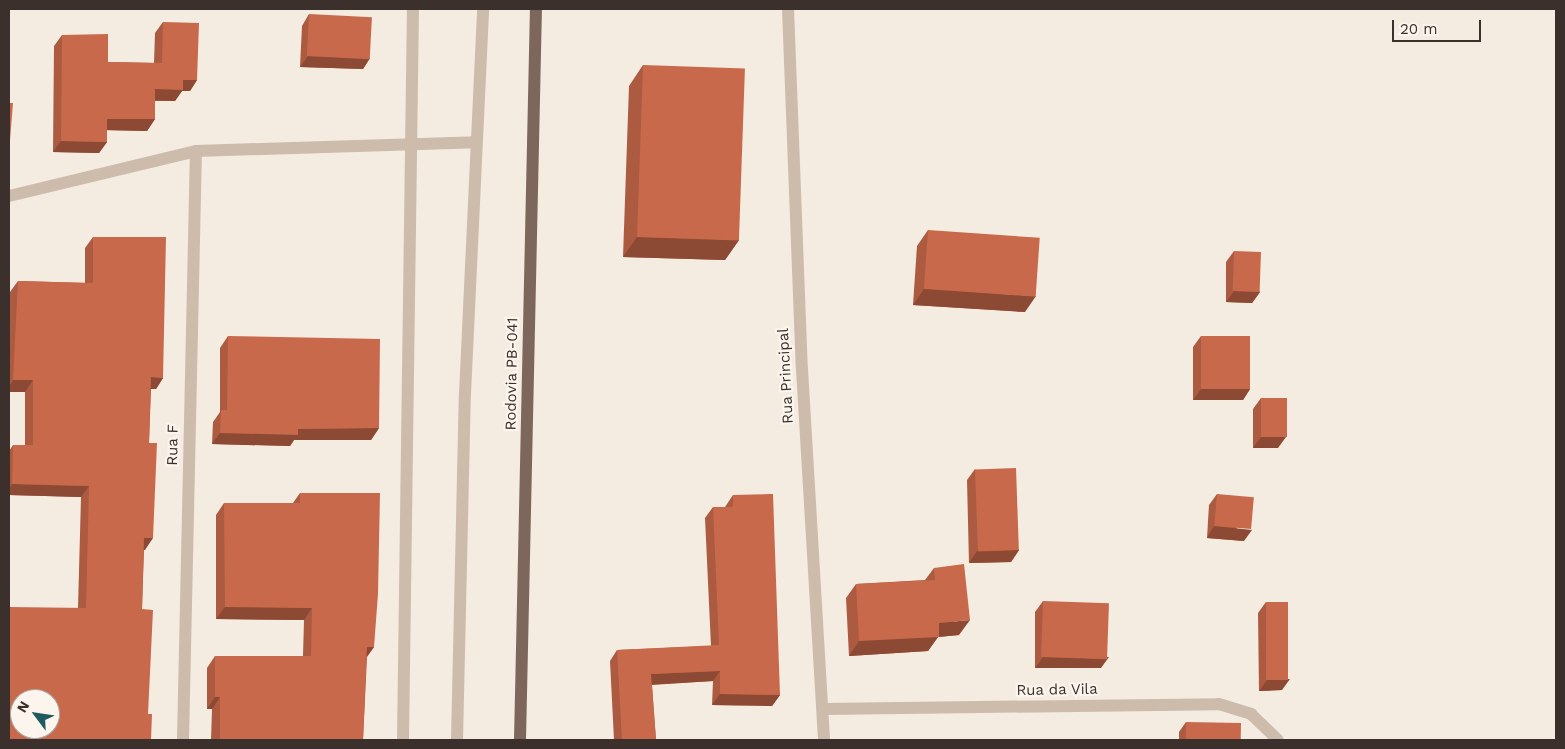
<!DOCTYPE html>
<style>
body{margin:0}
#map{position:relative;width:1565px;height:749px;overflow:hidden;background:#f4ebe1;font-family:"Work Sans",sans-serif}
div>[style]{position:absolute}
.minor>*{height:12px;margin:-6px;padding:0 6px;transform-origin:6px;border-radius:6px;background:#cdbbac}
.major>*{height:12px;margin:-6px;padding:0 6px;transform-origin:6px;border-radius:6px;background:#7d675c}
.wall>*{inset:0;background:#ac5a40}
.shaded-wall>*{inset:0;background:#8c4a34}
.building>*{inset:0;background:#c8694b;transform-origin:0 0}
span{translate:-50% -50%;white-space:nowrap;text-align:center;line-height:1.15;-webkit-text-stroke:4.5px #fbf5ee;paint-order:stroke}
.street-label{font-size:15px;color:#3b302b}
.frame{position:absolute;inset:0;border:10px solid #3b302b;pointer-events:none}
.north{position:absolute;left:10px;top:689px;width:50px;height:50px;box-sizing:border-box;background:#fbf5ee;border:1px solid #aea6a0;border-radius:50%;rotate:301deg;font-size:14px;font-weight:700;line-height:20px;text-align:center;color:#3b302b}
.north::after{content:'';display:block;margin:auto;width:18px;height:22px;background:#1f5a5e;clip-path:polygon(50% 0,100% 100%,50% 72%,0 100%)}
.scale{position:absolute;left:1392px;top:20px;width:89px;height:22px;box-sizing:border-box;border:2px solid #3b302b;border-top:0;padding-left:6px;font-size:15px;line-height:18px;white-space:nowrap;color:#3b302b;-webkit-text-stroke:4px #fbf5ee;paint-order:stroke}
</style>
<div id="map">
<div class="minor">
<i style="left:788px;top:9px;width:360px;rotate:87.8deg"></i>
<i style="left:802px;top:369px;width:372px;rotate:86.6deg"></i>
<i style="left:9px;top:196px;width:192px;rotate:-13.5deg"></i>
<i style="left:196px;top:151px;width:280px;rotate:-1.8deg"></i>
<i style="left:823px;top:709px;width:396px;rotate:-0.7deg"></i>
<i style="left:1219px;top:704px;width:34px;rotate:17deg"></i>
<i style="left:1251px;top:714px;width:37px;rotate:44deg"></i>
<i style="left:183px;top:740px;width:589px;rotate:-88.74deg"></i>
<i style="left:403px;top:740px;width:731px;rotate:-89.22deg"></i>
<i style="left:457px;top:740px;width:346px;rotate:-88.7deg"></i>
<i style="left:465px;top:394px;width:385px;rotate:-87.3deg"></i>
</div>
<div class="major">
<i style="left:520px;top:740px;width:731px;rotate:-88.75deg"></i>
</div>
<div class="wall">
<i style="clip-path:polygon(309px 14px,370px 58px,363px 69px,300px 67px,302px 26px)"></i>
<i style="clip-path:polygon(163px 22px,197px 80px,190px 91px,182px 91px,175px 101px,155px 101px,155px 119px,147px 131px,107px 130px,107px 142px,99px 153px,53px 152px,54px 46px,62px 35px,108px 62px,154px 63px,155px 33px)"></i>
<i style="clip-path:polygon(643px 65px,739px 240px,725px 260px,623px 257px,629px 86px)"></i>
<i style="clip-path:polygon(928px 230px,1025px 312px,913px 305px,917px 246px)"></i>
<i style="clip-path:polygon(93px 237px,163px 378px,156px 389px,151px 389px,145px 550px,144px 550px,142px 609px,148px 714px,151px 740px,78px 608px,81px 497px,9px 495px,9px 451px,13px 445px,25px 445px,25px 392px,9px 392px,9px 322px,10px 292px,18px 281px,85px 283px,85px 248px)"></i>
<i style="clip-path:polygon(1234px 251px,1260px 292px,1252px 303px,1226px 302px,1226px 262px)"></i>
<i style="clip-path:polygon(228px 336px,379px 428px,371px 440px,294px 440px,290px 446px,212px 444px,213px 422px,220px 412px,220px 348px)"></i>
<i style="clip-path:polygon(1201px 336px,1250px 389px,1243px 400px,1193px 400px,1193px 347px)"></i>
<i style="clip-path:polygon(1261px 398px,1278px 448px,1253px 448px,1253px 409px)"></i>
<i style="clip-path:polygon(975px 469px,1019px 550px,1011px 562px,969px 563px,967px 480px)"></i>
<i style="clip-path:polygon(300px 493px,374px 647px,367px 657px,363px 740px,211px 740px,212px 709px,207px 709px,207px 668px,215px 656px,303px 656px,304px 620px,216px 619px,216px 515px,224px 503px,293px 503px)"></i>
<i style="clip-path:polygon(1217px 494px,1244px 541px,1207px 538px,1209px 505px)"></i>
<i style="clip-path:polygon(733px 495px,780px 695px,772px 706px,712px 705px,713px 681px,652px 685px,656px 740px,614px 740px,610px 661px,617px 650px,711px 646px,705px 518px,713px 507px,725px 507px)"></i>
<i style="clip-path:polygon(934px 568px,959px 635px,938px 637px,928px 651px,849px 656px,846px 598px,856px 584px,925px 580px)"></i>
<i style="clip-path:polygon(1043px 601px,1101px 668px,1035px 668px,1035px 612px)"></i>
<i style="clip-path:polygon(1266px 602px,1282px 690px,1259px 691px,1258px 613px)"></i>
<i style="clip-path:polygon(1186px 722px,1241px 740px,1179px 740px,1179px 732px)"></i>
</div>
<div class="shaded-wall">
<i style="clip-path:polygon(308px 56px,370px 58px,363px 69px,300px 67px)"></i>
<i style="clip-path:polygon(183px 80px,197px 80px,190px 91px,182px 91px,175px 101px,147px 100px,155px 89px)"></i>
<i style="clip-path:polygon(107px 119px,155px 119px,147px 131px,100px 130px)"></i>
<i style="clip-path:polygon(61px 141px,107px 142px,99px 153px,53px 152px)"></i>
<i style="clip-path:polygon(637px 237px,739px 240px,725px 260px,623px 257px)"></i>
<i style="clip-path:polygon(924px 289px,1036px 296px,1025px 312px,913px 305px)"></i>
<i style="clip-path:polygon(1234px 291px,1260px 292px,1252px 303px,1226px 302px)"></i>
<i style="clip-path:polygon(151px 377px,163px 378px,156px 389px,143px 389px)"></i>
<i style="clip-path:polygon(13px 380px,33px 380px,25px 392px,9px 392px,9px 387px)"></i>
<i style="clip-path:polygon(1201px 389px,1250px 389px,1243px 400px,1193px 400px)"></i>
<i style="clip-path:polygon(379px 428px,371px 440px,294px 440px,290px 446px,212px 444px,220px 433px,298px 429px)"></i>
<i style="clip-path:polygon(1261px 437px,1286px 437px,1278px 448px,1253px 448px)"></i>
<i style="clip-path:polygon(12px 484px,89px 486px,81px 497px,9px 495px,9px 489px)"></i>
<i style="clip-path:polygon(1214px 526px,1252px 530px,1244px 541px,1207px 538px)"></i>
<i style="clip-path:polygon(144px 538px,153px 538px,145px 550px,136px 550px)"></i>
<i style="clip-path:polygon(1019px 550px,1011px 562px,969px 563px,977px 551px)"></i>
<i style="clip-path:polygon(225px 607px,312px 608px,304px 620px,216px 619px)"></i>
<i style="clip-path:polygon(970px 620px,959px 635px,938px 637px,928px 651px,849px 656px,859px 641px,939px 623px)"></i>
<i style="clip-path:polygon(367px 647px,374px 647px,365px 659px)"></i>
<i style="clip-path:polygon(1043px 657px,1109px 657px,1101px 668px,1035px 668px)"></i>
<i style="clip-path:polygon(720px 671px,713px 681px,643px 685px,651px 674px)"></i>
<i style="clip-path:polygon(1290px 679px,1282px 690px,1259px 691px,1267px 680px)"></i>
<i style="clip-path:polygon(720px 694px,780px 695px,772px 706px,712px 705px)"></i>
<i style="clip-path:polygon(215px 697px,220px 697px,212px 709px,207px 709px)"></i>
</div>
<div class="building">
<i style="left:309px;top:14px;width:63px;height:42px;rotate:3deg"></i>
<i style="clip-path:polygon(163px 22px,199px 23px,197px 80px,183px 80px,183px 90px,155px 89px,155px 119px,107px 119px,107px 142px,61px 141px,62px 35px,108px 34px,108px 62px,162px 63px)"></i>
<i style="left:643px;top:65px;width:102px;height:172px;rotate:2deg"></i>
<i style="clip-path:polygon(9px 103px,13px 103px,9px 153px)"></i>
<i style="left:928px;top:230px;width:112px;height:59px;rotate:4deg"></i>
<i style="clip-path:polygon(evenodd,93px 237px,166px 237px,163px 378px,151px 377px,149px 443px,157px 443px,153px 538px,144px 538px,142px 609px,153px 610px,148px 714px,152px 714px,151px 740px,9px 740px,9px 607px,86px 608px,89px 486px,12px 484px,13px 445px,33px 445px,33px 380px,13px 380px,18px 281px,93px 283px,93px 237px,20px 699px,50px 699px,50px 729px,20px 729px,20px 699px)"></i>
<i style="left:1234px;top:251px;width:27px;height:40px;rotate:2deg"></i>
<i style="clip-path:polygon(228px 336px,380px 339px,379px 428px,298px 429px,298px 435px,220px 433px,221px 410px,227px 410px)"></i>
<i style="left:1201px;top:336px;width:49px;height:53px"></i>
<i style="left:1261px;top:398px;width:26px;height:39px"></i>
<i style="left:1016px;top:468px;width:82px;height:41px;rotate:88deg"></i>
<i style="clip-path:polygon(300px 493px,380px 493px,378px 594px,374px 647px,367px 647px,363px 740px,220px 740px,220px 697px,215px 697px,215px 656px,311px 656px,312px 608px,225px 607px,224px 503px,300px 503px)"></i>
<i style="clip-path:polygon(773px 494px,780px 695px,720px 694px,720px 671px,651px 674px,656px 740px,622px 740px,617px 650px,719px 645px,713px 507px,733px 507px,733px 495px)"></i>
<i style="left:1217px;top:494px;width:37px;height:32px;rotate:5deg"></i>
<i style="clip-path:polygon(964px 564px,970px 620px,939px 623px,939px 637px,859px 641px,856px 584px,935px 580px,934px 568px)"></i>
<i style="left:1043px;top:601px;width:66px;height:56px;rotate:2deg"></i>
<i style="left:1266px;top:602px;width:22px;height:78px"></i>
<i style="left:1186px;top:722px;width:55px;height:18px;rotate:1deg"></i>
</div>
<div class="street-label">
<span style="left:512px;top:374px;rotate:-89deg">Rodovia PB-041</span>
<span style="left:786px;top:376px;rotate:-93deg">Rua Principal</span>
<span style="left:173px;top:445px;rotate:-89deg">Rua F</span>
<span style="left:1057px;top:690px;rotate:-1deg">Rua da Vila</span>
</div>
<div class="frame"></div>
<div class="north">N</div>
<div class="scale">20 m</div>
</div>
